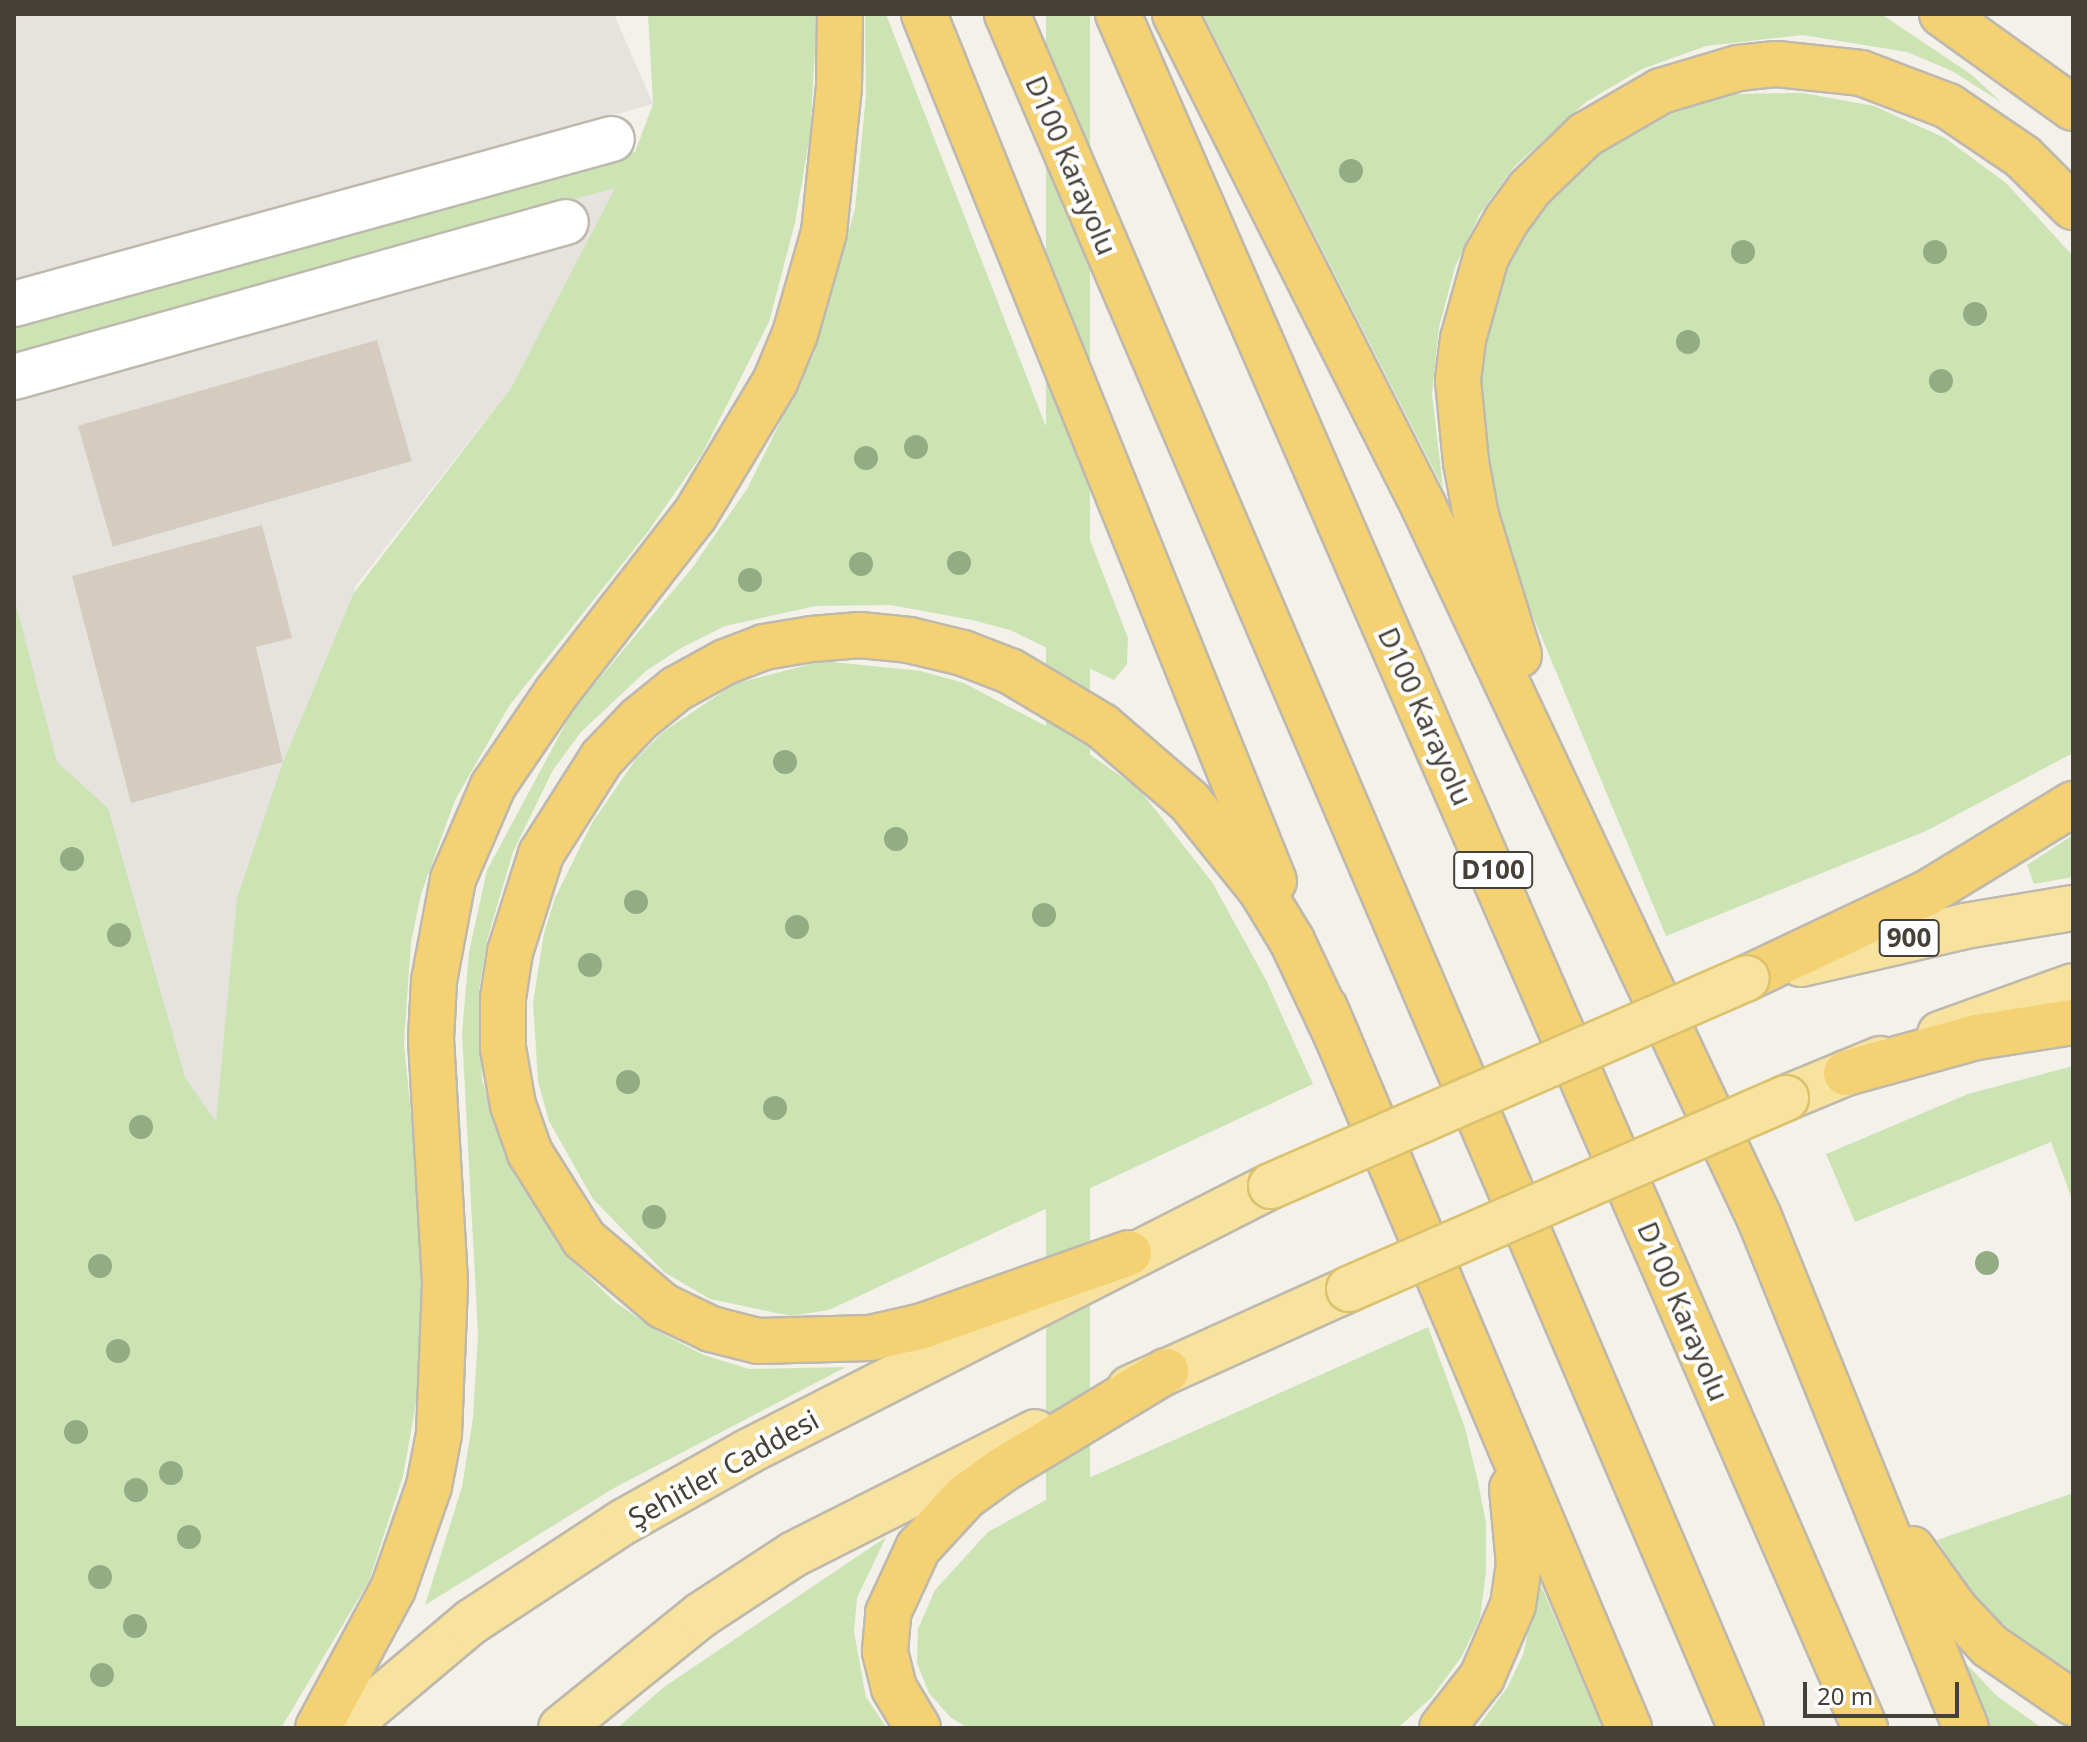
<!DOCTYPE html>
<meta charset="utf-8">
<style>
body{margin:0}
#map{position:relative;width:2087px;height:1742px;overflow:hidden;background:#f3f1e9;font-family:"Noto Sans",sans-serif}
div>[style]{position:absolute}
.industrial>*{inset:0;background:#e6e2dd}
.green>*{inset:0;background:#cce4b4;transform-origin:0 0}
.building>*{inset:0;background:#d4cdbf;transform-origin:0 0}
.roads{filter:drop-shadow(2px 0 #beb9ac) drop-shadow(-2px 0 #beb9ac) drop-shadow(0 2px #beb9ac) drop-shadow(0 -2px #beb9ac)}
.minor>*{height:44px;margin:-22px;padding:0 22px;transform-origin:22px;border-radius:22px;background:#fff}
.major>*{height:44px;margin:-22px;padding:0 22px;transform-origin:22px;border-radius:22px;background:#f7e39e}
.highway>*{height:44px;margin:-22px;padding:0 22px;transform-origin:22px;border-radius:22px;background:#f4d173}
.bridges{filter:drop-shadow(2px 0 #dcc26e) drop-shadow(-2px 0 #dcc26e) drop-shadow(0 2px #dcc26e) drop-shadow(0 -2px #dcc26e)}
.major-bridge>*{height:44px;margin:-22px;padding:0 22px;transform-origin:22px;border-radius:22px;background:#f7e39e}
.trees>*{width:24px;height:24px;margin:-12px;border-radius:50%;background:#93ac83}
span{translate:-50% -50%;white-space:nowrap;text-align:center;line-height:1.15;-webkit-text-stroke:8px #fff;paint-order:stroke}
.shield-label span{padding:2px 6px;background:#fff;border:2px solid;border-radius:6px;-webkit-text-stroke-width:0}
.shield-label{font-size:26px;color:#464138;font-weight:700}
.street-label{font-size:28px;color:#464138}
.frame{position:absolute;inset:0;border:16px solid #464138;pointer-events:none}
.scale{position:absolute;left:1803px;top:1682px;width:156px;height:36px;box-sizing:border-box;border:4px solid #464138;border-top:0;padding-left:10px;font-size:24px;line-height:28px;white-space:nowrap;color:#464138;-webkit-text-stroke:6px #fff;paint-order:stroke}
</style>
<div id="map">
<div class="industrial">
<i style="clip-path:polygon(14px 14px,614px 14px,653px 104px,14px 283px)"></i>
<i style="clip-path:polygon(616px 187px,511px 388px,357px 584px,283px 762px,216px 1123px,14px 1728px,14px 324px)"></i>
</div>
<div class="green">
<i style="clip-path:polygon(648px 14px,817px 14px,810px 135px,795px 223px,769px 322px,702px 454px,647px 533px,509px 706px,455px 800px,421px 894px,411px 942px,404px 1043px,422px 1230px,421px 1376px,403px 1476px,369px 1581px,281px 1728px,14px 1728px,14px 597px,57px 762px,108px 808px,185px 1077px,216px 1122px,237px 898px,283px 762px,353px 594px,511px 388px,615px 188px,14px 352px,14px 324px,635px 152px,653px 104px)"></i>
<i style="clip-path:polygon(865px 14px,886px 14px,1128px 638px,1127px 664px,1114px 680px,1010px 630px,972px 620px,891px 605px,816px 606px,725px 626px,681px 648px,646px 671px,581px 732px,553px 770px,513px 852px,487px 940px,479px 991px,482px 1080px,516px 1178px,570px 1259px,615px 1302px,659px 1332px,704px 1355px,749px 1369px,846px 1367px,614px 1488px,425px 1605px,462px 1487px,473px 1418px,478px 1334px,462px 1033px,469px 952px,487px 870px,573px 710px,692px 568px,747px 489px,814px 354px,855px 209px,866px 95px)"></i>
<i style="left:1046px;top:14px;width:44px;height:1869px"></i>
<i style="clip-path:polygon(1203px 14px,1881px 14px,1972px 75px,2001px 102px,1952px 71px,1907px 52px,1803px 35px,1706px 46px,1642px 69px,1586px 102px,1514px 167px,1479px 215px,1455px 267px,1439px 327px,1432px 394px,1443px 488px)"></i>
<i style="clip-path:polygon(1803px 93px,1874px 106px,1945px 138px,2006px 183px,2073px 256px,2073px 753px,1926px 831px,1666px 936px,1517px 578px,1484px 468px,1478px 373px,1491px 312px,1511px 256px,1548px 202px,1591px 159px,1640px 126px,1704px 101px,1733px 94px)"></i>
<i style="clip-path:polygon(822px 661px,921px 671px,964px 683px,1059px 733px,1139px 789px,1212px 882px,1266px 980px,1313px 1084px,829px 1310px,791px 1316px,710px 1299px,664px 1272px,593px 1199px,549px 1121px,538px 1081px,533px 1003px,544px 933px,555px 898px,592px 823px,636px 759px,663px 732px,734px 684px)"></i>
<i style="clip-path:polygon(2073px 835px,2073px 877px,2034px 884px,2027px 865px)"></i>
<i style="clip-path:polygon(2073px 1066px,2073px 1202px,2051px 1142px,1855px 1222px,1826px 1154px,1968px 1094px)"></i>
<i style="clip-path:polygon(1428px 1327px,1465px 1428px,1478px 1482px,1486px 1523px,1486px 1572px,1480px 1618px,1462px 1656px,1432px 1697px,1399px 1727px,969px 1728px,951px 1718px,929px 1693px,917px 1663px,918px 1629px,935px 1590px,988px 1532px,1075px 1484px)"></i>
<i style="clip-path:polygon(2073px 1493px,2073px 1677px,2026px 1646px,1978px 1601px,1937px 1540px)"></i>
<i style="clip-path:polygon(886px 1537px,857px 1598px,854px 1632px,866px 1697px,887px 1728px,617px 1728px,664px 1687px)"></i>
<i style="clip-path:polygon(1539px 1581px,1603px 1728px,1477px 1728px,1507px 1688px,1523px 1655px)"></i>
<i style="clip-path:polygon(1956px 1653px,1997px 1696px,2042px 1728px,1990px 1728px)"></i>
</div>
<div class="building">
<i style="left:377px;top:340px;width:126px;height:311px;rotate:74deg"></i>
<i style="clip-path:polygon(262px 525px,292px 638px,256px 647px,283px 762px,131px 803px,72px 576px)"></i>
</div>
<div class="roads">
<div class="minor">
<i style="left:14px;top:304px;width:620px;rotate:-15.43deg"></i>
<i style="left:14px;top:377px;width:573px;rotate:-15.68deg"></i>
</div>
<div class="major">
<i style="left:1801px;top:964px;width:168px;rotate:-13deg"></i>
<i style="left:1965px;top:926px;width:109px;rotate:-9.5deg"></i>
<i style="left:1940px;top:1034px;width:141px;rotate:-19.8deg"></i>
<i style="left:1786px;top:1098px;width:102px;rotate:-22.5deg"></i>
<i style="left:1130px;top:1388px;width:240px;rotate:-24.3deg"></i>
<i style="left:345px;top:1728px;width:165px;rotate:-40.1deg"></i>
<i style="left:471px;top:1622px;width:184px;rotate:-33.3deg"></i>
<i style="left:625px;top:1521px;width:142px;rotate:-29.4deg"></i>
<i style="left:749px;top:1451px;width:585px;rotate:-26.92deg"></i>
<i style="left:561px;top:1728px;width:180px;rotate:-38.9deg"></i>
<i style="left:701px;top:1615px;width:111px;rotate:-33.3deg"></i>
<i style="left:794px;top:1554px;width:270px;rotate:-26.8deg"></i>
</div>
<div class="highway">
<i style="left:924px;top:14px;width:935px;rotate:68.02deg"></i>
<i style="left:1007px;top:14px;width:1865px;rotate:66.82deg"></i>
<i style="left:1118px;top:14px;width:1870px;rotate:66.45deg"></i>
<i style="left:1175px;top:14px;width:550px;rotate:63.2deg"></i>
<i style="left:1423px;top:505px;width:787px;rotate:64.74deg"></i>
<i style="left:1759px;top:1217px;width:551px;rotate:67.95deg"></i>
<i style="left:1942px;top:14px;width:161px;rotate:35.7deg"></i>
<i style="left:1519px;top:655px;width:145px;rotate:-107.2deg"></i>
<i style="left:1476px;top:516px;width:55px;rotate:-100.5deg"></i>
<i style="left:1466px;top:462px;width:82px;rotate:-95.6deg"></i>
<i style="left:1458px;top:380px;width:41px;rotate:-83deg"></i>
<i style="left:1463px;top:339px;width:85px;rotate:-74.3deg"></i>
<i style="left:1486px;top:257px;width:41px;rotate:-60.9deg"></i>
<i style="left:1506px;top:221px;width:39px;rotate:-54deg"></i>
<i style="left:1529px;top:189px;width:78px;rotate:-44deg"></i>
<i style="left:1585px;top:135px;width:88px;rotate:-30.1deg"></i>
<i style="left:1661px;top:91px;width:80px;rotate:-16.6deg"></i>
<i style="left:1738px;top:68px;width:39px;rotate:-6deg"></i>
<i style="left:1777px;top:64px;width:84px;rotate:6.1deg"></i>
<i style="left:1861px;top:73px;width:93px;rotate:20.8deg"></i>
<i style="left:1948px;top:106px;width:91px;rotate:34.2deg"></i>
<i style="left:2023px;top:157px;width:71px;rotate:45deg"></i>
<i style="left:1747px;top:978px;width:199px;rotate:-25.3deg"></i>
<i style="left:1927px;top:893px;width:171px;rotate:-31.4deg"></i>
<i style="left:1325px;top:1008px;width:782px;rotate:67.11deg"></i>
<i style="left:1846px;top:1073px;width:136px;rotate:-15.4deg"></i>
<i style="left:1977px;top:1037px;width:97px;rotate:-8.9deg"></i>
<i style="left:1129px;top:1253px;width:219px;rotate:160.5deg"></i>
<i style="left:923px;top:1326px;width:54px;rotate:167.2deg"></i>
<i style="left:870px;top:1338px;width:112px;rotate:178.5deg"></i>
<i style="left:758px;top:1341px;width:49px;rotate:-165.7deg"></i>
<i style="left:711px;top:1329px;width:53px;rotate:-154.4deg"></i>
<i style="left:663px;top:1306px;width:104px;rotate:-139.7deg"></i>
<i style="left:584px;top:1239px;width:102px;rotate:-122.1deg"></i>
<i style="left:530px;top:1153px;width:51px;rotate:-109.5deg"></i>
<i style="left:513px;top:1105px;width:58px;rotate:-100deg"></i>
<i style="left:503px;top:1048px;width:50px;rotate:-90deg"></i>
<i style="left:503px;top:998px;width:47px;rotate:-81.3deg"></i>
<i style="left:510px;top:952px;width:103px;rotate:-72.4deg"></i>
<i style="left:541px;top:854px;width:114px;rotate:-57.6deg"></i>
<i style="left:602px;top:758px;width:54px;rotate:-46.5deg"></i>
<i style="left:639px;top:719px;width:48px;rotate:-39deg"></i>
<i style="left:676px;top:689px;width:56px;rotate:-28.9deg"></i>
<i style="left:725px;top:662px;width:42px;rotate:-21deg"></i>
<i style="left:764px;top:647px;width:49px;rotate:-9.5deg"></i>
<i style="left:812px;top:639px;width:48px;rotate:-4.8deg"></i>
<i style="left:860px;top:635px;width:49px;rotate:5.8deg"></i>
<i style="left:909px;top:640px;width:56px;rotate:13.5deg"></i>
<i style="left:963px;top:653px;width:50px;rotate:21deg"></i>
<i style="left:1010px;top:671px;width:107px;rotate:30.9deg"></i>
<i style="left:1102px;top:726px;width:115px;rotate:40.8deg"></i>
<i style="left:1189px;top:801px;width:114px;rotate:51deg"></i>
<i style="left:1261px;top:890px;width:60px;rotate:58.7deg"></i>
<i style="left:1292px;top:941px;width:103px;rotate:64.7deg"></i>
<i style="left:1912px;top:1549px;width:74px;rotate:54.4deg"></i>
<i style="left:1955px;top:1609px;width:51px;rotate:46.6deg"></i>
<i style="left:1990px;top:1646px;width:101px;rotate:34.5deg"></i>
<i style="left:318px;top:1728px;width:158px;rotate:-61.7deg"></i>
<i style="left:393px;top:1589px;width:109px;rotate:-70.7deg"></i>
<i style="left:429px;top:1486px;width:53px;rotate:-79.1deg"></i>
<i style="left:439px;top:1434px;width:152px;rotate:-87.7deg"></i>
<i style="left:445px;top:1282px;width:243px;rotate:-93.3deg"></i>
<i style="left:431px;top:1039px;width:58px;rotate:-87deg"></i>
<i style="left:434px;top:981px;width:104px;rotate:-79.4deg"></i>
<i style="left:453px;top:879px;width:101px;rotate:-66.7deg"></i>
<i style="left:493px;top:786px;width:114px;rotate:-55.8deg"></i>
<i style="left:557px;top:692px;width:224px;rotate:-52.1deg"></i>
<i style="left:695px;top:515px;width:155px;rotate:-59deg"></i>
<i style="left:775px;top:382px;width:52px;rotate:-67.4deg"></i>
<i style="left:795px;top:334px;width:106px;rotate:-74.1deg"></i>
<i style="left:824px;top:232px;width:146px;rotate:-84.1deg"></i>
<i style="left:839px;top:87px;width:73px;rotate:-89.2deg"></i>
<i style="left:918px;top:1728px;width:47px;rotate:-121deg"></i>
<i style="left:894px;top:1688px;width:38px;rotate:-104deg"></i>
<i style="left:885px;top:1651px;width:38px;rotate:-85deg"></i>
<i style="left:888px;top:1613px;width:72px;rotate:-65.2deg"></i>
<i style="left:918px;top:1548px;width:69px;rotate:-47.3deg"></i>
<i style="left:965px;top:1497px;width:46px;rotate:-36.1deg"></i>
<i style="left:1002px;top:1470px;width:192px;rotate:-31.1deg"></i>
<i style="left:1442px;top:1728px;width:65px;rotate:-51.9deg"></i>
<i style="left:1482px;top:1677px;width:78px;rotate:-66.7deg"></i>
<i style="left:1513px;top:1605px;width:41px;rotate:-81.7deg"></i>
<i style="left:1519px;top:1564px;width:76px;rotate:-95.3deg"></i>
</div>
</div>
<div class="bridges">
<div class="major-bridge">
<i style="left:1271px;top:1186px;width:519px;rotate:-23.6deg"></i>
<i style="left:1349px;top:1289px;width:477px;rotate:-23.6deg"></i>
</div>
</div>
<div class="trees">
<i style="left:1351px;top:171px"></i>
<i style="left:1743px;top:252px"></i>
<i style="left:1935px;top:252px"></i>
<i style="left:1975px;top:314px"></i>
<i style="left:1688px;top:342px"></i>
<i style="left:1941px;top:381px"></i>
<i style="left:916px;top:447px"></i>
<i style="left:866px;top:458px"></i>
<i style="left:959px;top:563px"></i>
<i style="left:861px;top:564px"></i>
<i style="left:750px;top:580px"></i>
<i style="left:785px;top:762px"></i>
<i style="left:896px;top:839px"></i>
<i style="left:72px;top:859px"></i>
<i style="left:636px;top:902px"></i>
<i style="left:1044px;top:915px"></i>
<i style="left:797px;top:927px"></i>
<i style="left:119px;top:935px"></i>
<i style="left:590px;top:965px"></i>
<i style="left:628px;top:1082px"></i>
<i style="left:775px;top:1108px"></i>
<i style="left:141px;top:1127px"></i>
<i style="left:654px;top:1217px"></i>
<i style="left:1987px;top:1263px"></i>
<i style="left:100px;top:1266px"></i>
<i style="left:118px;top:1351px"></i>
<i style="left:76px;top:1432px"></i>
<i style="left:171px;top:1473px"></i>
<i style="left:136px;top:1490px"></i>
<i style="left:189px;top:1537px"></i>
<i style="left:100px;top:1577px"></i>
<i style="left:135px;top:1626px"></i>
<i style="left:102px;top:1675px"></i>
</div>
<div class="shield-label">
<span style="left:1493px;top:870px">D100</span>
<span style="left:1909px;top:938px">900</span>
</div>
<div class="street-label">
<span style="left:1072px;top:165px;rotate:67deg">D100 Karayolu</span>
<span style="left:1426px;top:716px;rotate:66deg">D100 Karayolu</span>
<span style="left:1684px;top:1311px;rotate:67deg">D100 Karayolu</span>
<span style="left:723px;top:1468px;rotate:-29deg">Şehitler Caddesi</span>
</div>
<div class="frame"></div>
<div class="scale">20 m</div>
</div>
